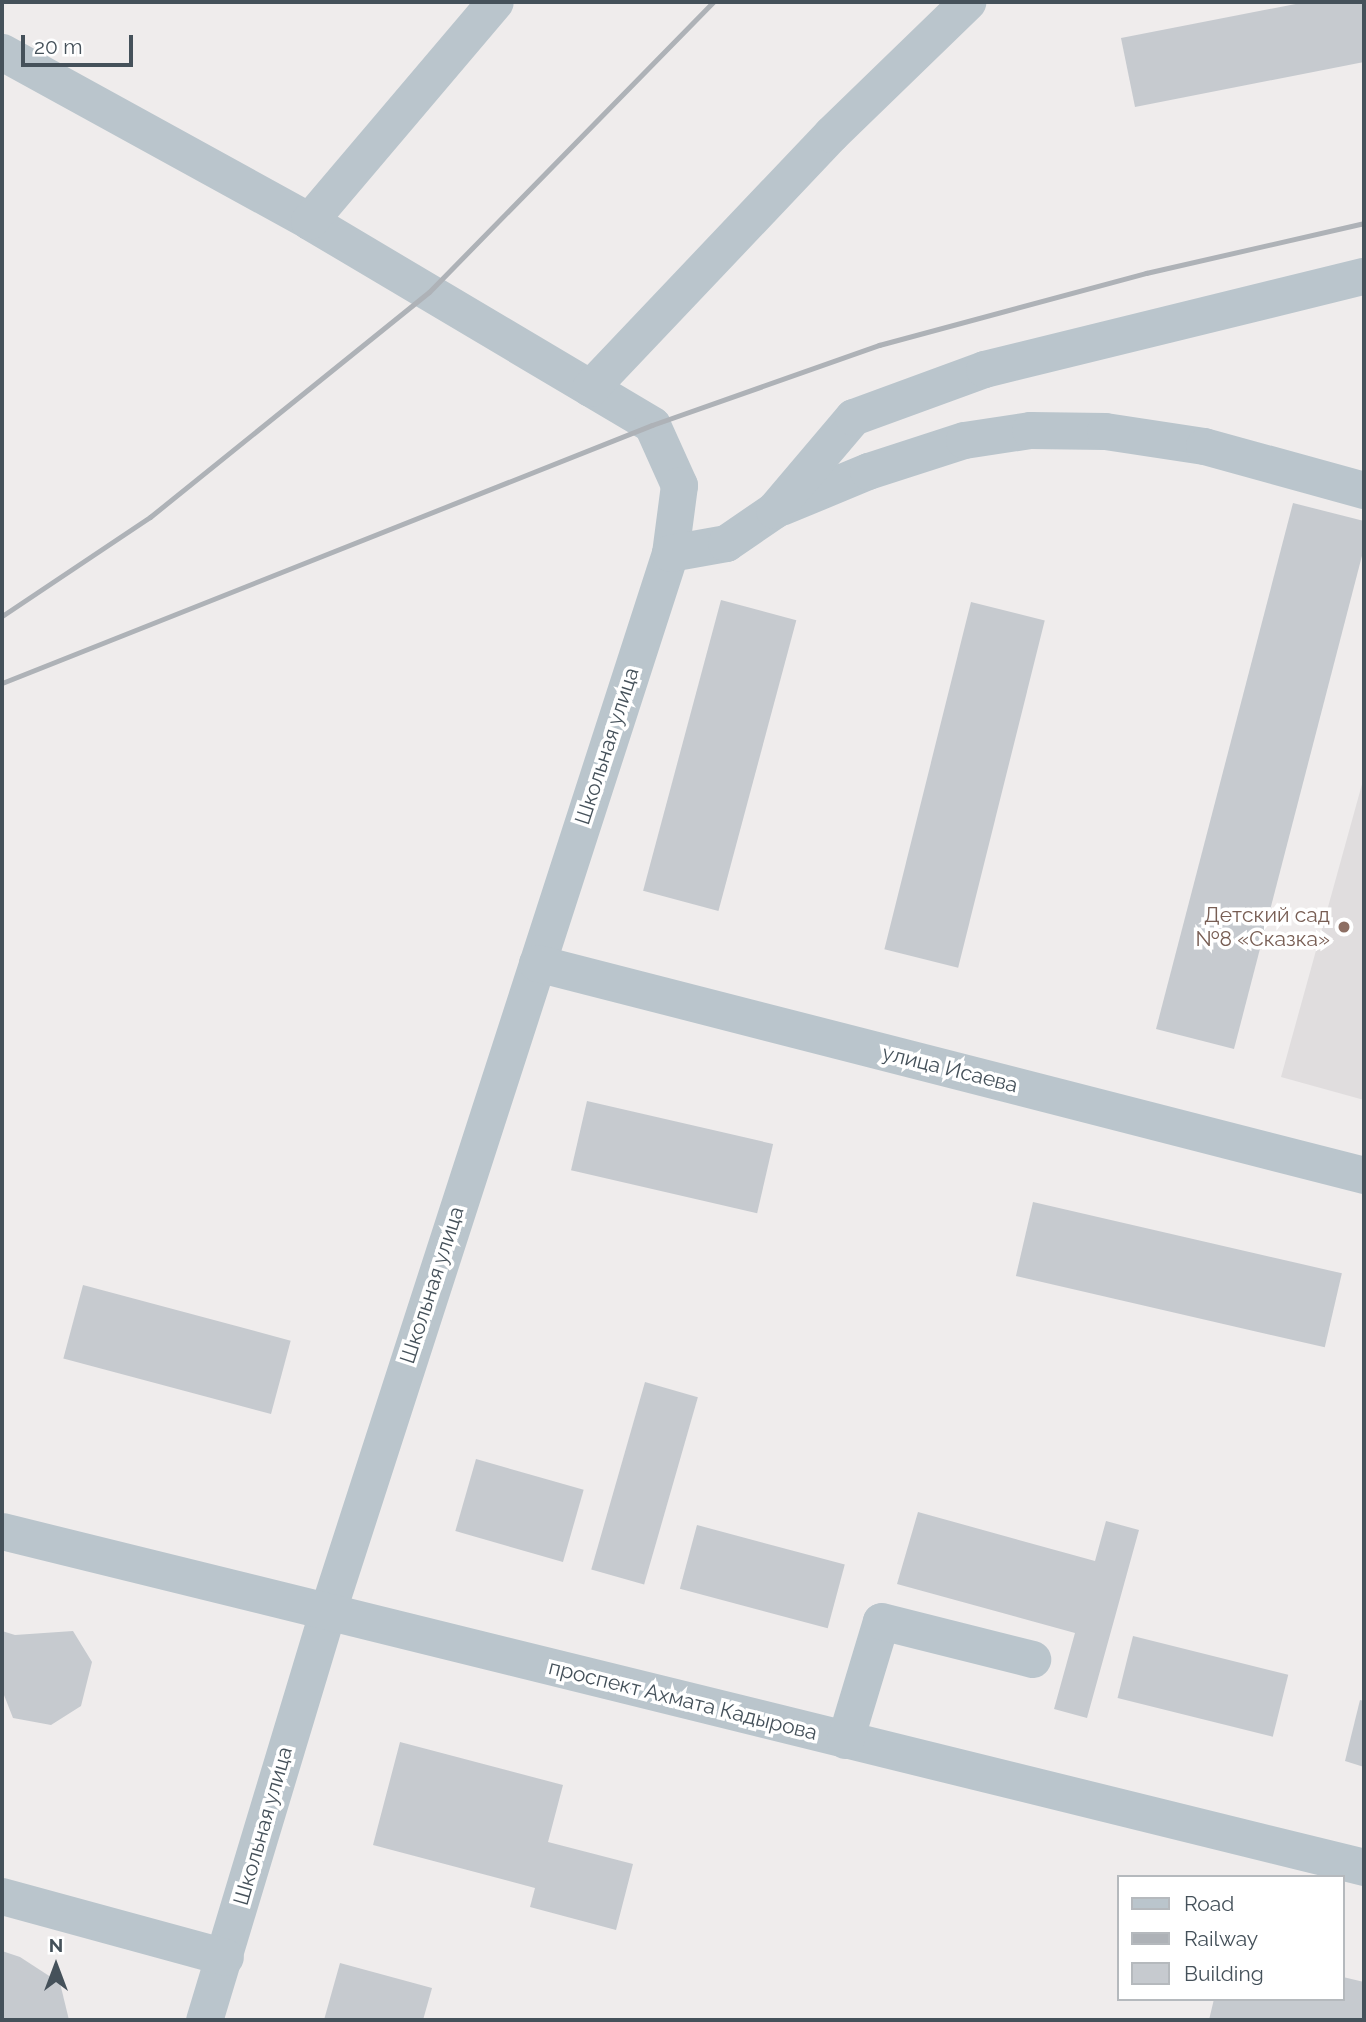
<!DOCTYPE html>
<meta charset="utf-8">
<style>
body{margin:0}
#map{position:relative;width:1366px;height:2022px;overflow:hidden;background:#efecec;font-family:Raleway,sans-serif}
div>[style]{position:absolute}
.education>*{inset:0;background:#e0ddde}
.building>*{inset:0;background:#c6cacf;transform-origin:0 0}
.minor>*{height:37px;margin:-18.5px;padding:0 18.5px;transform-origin:18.5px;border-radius:18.5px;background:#bac5cc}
.rail>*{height:5px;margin:-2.5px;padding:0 2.5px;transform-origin:2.5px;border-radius:2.5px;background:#aeb2b7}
.dots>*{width:19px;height:19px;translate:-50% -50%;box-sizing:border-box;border:4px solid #fff;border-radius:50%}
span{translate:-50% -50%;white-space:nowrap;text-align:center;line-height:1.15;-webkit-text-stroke:7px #fff;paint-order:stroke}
.street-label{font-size:21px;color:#45515a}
.education-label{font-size:21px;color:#785e54}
.right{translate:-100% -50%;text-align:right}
.frame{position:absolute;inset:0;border:4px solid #45515a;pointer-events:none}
.legend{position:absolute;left:1117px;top:1875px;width:228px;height:126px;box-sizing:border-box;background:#fff;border:2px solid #b5b9bd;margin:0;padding:9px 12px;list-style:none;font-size:21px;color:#45515a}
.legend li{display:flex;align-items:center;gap:14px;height:35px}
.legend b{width:35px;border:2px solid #b5b9bd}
.north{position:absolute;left:21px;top:1931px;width:70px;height:70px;-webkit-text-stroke:5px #fff;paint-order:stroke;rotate:0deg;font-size:19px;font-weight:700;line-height:28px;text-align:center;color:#45515a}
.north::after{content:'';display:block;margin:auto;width:24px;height:32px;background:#45515a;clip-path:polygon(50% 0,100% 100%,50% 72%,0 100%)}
.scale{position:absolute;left:21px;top:35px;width:112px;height:32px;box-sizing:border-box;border:4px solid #45515a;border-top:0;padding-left:9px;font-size:21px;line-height:24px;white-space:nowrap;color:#45515a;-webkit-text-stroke:5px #fff;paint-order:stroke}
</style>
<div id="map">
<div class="education">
<i style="clip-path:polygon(1364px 777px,1364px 1100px,1281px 1077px)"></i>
</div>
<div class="building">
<i style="clip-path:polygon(1306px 2px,1364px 2px,1364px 62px,1135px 107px,1121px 38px)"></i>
<i style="clip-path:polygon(1293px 503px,1364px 521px,1364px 548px,1234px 1049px,1156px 1029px)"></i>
<i style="left:721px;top:600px;width:78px;height:301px;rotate:15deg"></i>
<i style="left:971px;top:602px;width:76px;height:358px;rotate:14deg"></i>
<i style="left:587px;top:1101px;width:191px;height:71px;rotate:13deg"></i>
<i style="left:1033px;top:1202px;width:317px;height:76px;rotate:13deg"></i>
<i style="left:83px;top:1285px;width:215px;height:76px;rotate:15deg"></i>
<i style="left:645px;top:1382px;width:55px;height:195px;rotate:16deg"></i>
<i style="left:476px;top:1459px;width:112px;height:75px;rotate:16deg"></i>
<i style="clip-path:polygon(918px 1512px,1095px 1561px,1106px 1521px,1139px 1530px,1087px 1718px,1054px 1709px,1075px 1633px,897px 1584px)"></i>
<i style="left:697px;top:1525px;width:153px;height:66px;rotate:15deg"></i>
<i style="clip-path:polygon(2px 1631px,15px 1635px,73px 1631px,92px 1662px,81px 1706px,51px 1725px,13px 1718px,2px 1690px)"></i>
<i style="left:1133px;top:1636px;width:160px;height:64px;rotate:14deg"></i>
<i style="clip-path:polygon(1360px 1700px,1364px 1701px,1364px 1767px,1345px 1761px)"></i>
<i style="clip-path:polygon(400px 1742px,563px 1785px,548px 1842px,633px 1864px,616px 1930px,530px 1907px,535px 1888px,373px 1845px)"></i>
<i style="clip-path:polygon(2px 1951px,20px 1957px,60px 1983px,69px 2020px,2px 2020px)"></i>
<i style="clip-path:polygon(340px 1963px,432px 1988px,423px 2020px,324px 2020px)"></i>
<i style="clip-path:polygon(1343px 1977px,1364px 1982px,1364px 2020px,1209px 2020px,1214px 1999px,1343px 1999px)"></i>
</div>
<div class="minor">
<i style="left:2px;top:52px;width:350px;rotate:28.8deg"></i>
<i style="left:309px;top:221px;width:399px;rotate:30.7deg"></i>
<i style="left:652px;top:425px;width:66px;rotate:65.8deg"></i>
<i style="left:679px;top:485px;width:69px;rotate:97.5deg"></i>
<i style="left:670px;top:553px;width:1114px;rotate:107.93deg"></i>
<i style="left:327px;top:1613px;width:425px;rotate:106.8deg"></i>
<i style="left:309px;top:221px;width:287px;rotate:-49.7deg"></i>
<i style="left:590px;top:388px;width:350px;rotate:-46.5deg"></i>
<i style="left:831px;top:134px;width:190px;rotate:-44.1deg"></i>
<i style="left:781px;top:507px;width:94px;rotate:-22.5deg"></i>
<i style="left:868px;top:471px;width:101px;rotate:-17.9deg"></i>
<i style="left:964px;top:440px;width:67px;rotate:-8.6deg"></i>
<i style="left:1030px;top:430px;width:75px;rotate:0.8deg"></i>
<i style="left:1105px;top:431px;width:100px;rotate:8.6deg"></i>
<i style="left:1204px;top:446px;width:166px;rotate:15.4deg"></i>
<i style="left:670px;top:553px;width:57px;rotate:-10.1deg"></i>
<i style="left:726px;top:543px;width:58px;rotate:-34.5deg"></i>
<i style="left:774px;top:510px;width:122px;rotate:-49.7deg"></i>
<i style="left:853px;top:417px;width:140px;rotate:-20.1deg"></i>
<i style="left:984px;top:369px;width:391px;rotate:-13.8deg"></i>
<i style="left:537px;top:963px;width:854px;rotate:14.38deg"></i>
<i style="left:2px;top:1531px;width:1403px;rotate:13.86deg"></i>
<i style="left:845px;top:1740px;width:124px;rotate:-73.2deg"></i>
<i style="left:881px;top:1621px;width:156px;rotate:14.1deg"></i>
<i style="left:2px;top:1896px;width:231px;rotate:15.3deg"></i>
</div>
<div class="rail">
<i style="left:2px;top:616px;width:178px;rotate:-33.8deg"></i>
<i style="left:150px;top:517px;width:358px;rotate:-38.9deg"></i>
<i style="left:429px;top:292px;width:406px;rotate:-45.6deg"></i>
<i style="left:2px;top:683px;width:699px;rotate:-21.65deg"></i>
<i style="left:652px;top:425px;width:241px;rotate:-19.4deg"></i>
<i style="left:879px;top:345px;width:277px;rotate:-15.1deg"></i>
<i style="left:1146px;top:273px;width:224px;rotate:-12.9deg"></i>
</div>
<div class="dots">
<i style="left:1344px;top:927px;background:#8d6e63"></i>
</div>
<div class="street-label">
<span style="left:607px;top:746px;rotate:-72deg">Школьная улица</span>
<span style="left:950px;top:1069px;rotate:14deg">улица Исаева</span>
<span style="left:432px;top:1285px;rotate:-72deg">Школьная улица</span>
<span style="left:683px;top:1700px;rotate:14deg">проспект Ахмата Кадырова</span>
<span style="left:263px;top:1826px;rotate:-74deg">Школьная улица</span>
</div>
<div class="education-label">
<span class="right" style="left:1330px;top:927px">Детский сад<br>№8 «Сказка»</span>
</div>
<div class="frame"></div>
<ul class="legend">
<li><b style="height:9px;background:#bac5cc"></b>Road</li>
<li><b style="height:9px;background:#aeb2b7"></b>Railway</li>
<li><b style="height:19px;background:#c6cacf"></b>Building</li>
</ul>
<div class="north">N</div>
<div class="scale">20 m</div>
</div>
